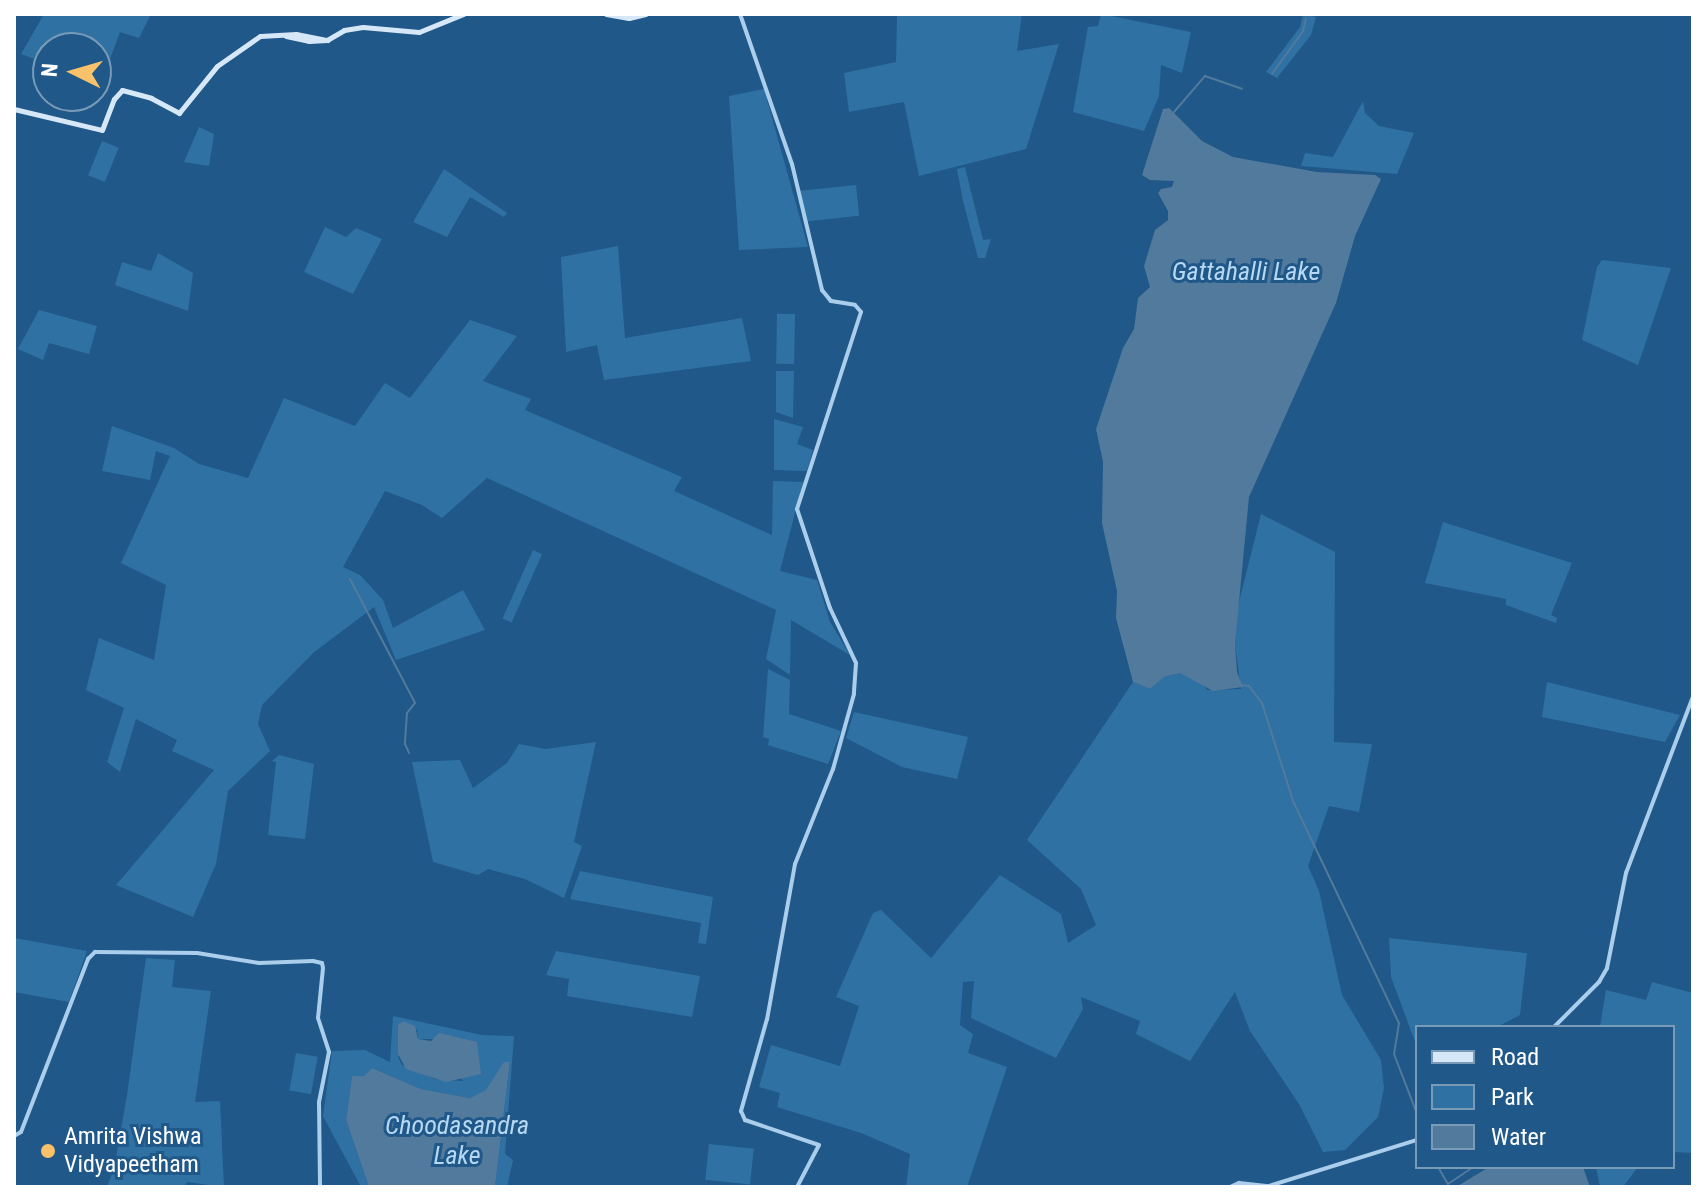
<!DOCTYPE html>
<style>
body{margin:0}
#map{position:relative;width:1707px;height:1201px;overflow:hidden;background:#1f5889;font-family:"Roboto Condensed",sans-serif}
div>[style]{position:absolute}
.green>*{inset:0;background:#3071a4;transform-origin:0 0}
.water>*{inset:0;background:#527a9c}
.stream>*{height:2px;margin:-1px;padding:0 1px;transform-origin:1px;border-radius:1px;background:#527a9c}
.tertiary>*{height:4px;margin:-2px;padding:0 2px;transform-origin:2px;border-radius:2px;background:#aaceeb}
.secondary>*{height:5px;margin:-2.5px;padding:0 2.5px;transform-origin:2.5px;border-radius:2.5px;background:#d6e8f8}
.dots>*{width:22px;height:22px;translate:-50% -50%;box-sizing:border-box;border:4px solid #1f5889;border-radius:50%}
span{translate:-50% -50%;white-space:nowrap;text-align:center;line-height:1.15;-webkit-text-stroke:6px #1f5889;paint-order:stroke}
.poi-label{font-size:24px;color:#fff}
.left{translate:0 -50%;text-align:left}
.water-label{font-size:26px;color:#b6d8f2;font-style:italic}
.frame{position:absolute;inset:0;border:16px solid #fff;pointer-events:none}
.legend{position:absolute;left:1415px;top:1025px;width:260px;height:144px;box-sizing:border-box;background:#1f5889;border:2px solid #799bb8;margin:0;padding:10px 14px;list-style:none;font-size:24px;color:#fff}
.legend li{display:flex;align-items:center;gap:16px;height:40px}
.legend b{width:40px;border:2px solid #799bb8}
.north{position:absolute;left:32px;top:32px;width:80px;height:80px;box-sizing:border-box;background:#1f5889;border:2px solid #799bb8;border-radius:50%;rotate:275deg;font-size:22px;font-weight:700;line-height:32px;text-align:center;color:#fff}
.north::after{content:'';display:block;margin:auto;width:28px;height:36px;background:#f9c16a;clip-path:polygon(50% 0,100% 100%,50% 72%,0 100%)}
</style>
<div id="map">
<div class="green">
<i style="clip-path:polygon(44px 14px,151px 14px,139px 38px,120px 32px,107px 67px,96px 65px,96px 48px,48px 48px,48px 60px,43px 62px,21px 54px)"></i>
<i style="clip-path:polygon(897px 14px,1022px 14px,1017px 51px,1059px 44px,1026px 149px,919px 176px,904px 102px,849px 112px,844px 73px,896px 62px)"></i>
<i style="clip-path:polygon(1101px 14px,1191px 32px,1182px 73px,1161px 65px,1159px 96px,1144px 131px,1073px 112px,1088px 27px,1098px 26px)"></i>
<i style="clip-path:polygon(1303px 14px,1316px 17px,1311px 35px,1277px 78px,1266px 72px,1300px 27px)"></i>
<i style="clip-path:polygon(764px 89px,808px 247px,739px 250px,729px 96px)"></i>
<i style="clip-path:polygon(1363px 101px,1365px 113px,1379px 126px,1414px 133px,1397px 174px,1301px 166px,1305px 153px,1333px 157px)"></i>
<i style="clip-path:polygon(199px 127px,214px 134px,209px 166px,184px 162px)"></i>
<i style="left:102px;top:141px;width:18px;height:37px;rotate:22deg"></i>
<i style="clip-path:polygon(965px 167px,983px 240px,991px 239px,985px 258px,978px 258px,963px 201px,957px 169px)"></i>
<i style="clip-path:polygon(444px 169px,507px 213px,504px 217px,470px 197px,447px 237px,413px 222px)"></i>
<i style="left:856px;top:185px;width:31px;height:56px;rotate:84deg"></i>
<i style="clip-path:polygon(325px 227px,346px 237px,356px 228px,382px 239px,353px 294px,304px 272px)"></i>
<i style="clip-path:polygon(618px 246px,625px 338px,742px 318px,751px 361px,604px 380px,597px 345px,566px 352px,561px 257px)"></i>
<i style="clip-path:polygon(158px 253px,193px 273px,188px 311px,115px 285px,122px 262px,151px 271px)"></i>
<i style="clip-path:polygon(1602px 260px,1671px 268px,1638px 365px,1582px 340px,1597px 267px)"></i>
<i style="clip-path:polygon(39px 310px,97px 326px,89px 354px,49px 343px,43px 360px,18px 349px)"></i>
<i style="left:795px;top:314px;width:50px;height:18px;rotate:91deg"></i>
<i style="clip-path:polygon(470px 320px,517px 336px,483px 381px,531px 399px,525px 410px,682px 477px,674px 491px,772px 535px,773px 481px,803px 482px,780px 571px,817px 580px,830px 622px,850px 655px,791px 620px,790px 675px,766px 659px,776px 610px,487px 478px,442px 518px,422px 505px,385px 491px,343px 567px,360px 575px,383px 600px,393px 628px,463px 590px,485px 630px,396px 660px,374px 607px,313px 653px,262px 705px,258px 724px,270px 751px,228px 791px,216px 864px,193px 917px,116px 885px,214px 770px,172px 751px,177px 740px,136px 719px,120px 772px,107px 762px,124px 708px,86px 690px,99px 638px,154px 660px,166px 585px,121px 563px,170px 456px,156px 451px,150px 480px,102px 471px,112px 426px,174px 448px,199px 464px,248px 478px,284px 398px,355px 426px,385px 383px,410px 398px)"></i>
<i style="clip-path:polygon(776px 371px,794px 371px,793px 418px,776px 412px)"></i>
<i style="clip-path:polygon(774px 419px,803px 427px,797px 444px,813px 450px,807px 471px,774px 470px)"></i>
<i style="clip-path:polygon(1261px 514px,1335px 552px,1334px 742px,1372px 744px,1359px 812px,1329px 806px,1308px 866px,1319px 891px,1342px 995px,1381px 1060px,1384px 1088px,1378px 1117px,1345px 1150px,1323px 1152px,1299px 1104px,1250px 1031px,1235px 992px,1190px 1061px,1136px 1034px,1140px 1021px,1081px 997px,1083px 1009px,1056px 1058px,971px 1018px,974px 981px,963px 982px,960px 1025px,973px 1034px,968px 1053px,1007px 1067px,967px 1187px,906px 1187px,910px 1154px,861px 1133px,777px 1107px,780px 1093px,759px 1087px,771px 1045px,840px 1066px,859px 1006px,836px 997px,873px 913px,881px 910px,931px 958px,1000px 875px,1061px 914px,1068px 943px,1096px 925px,1081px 889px,1027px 840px,1133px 682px,1150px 689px,1164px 677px,1180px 673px,1197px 679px,1208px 690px,1241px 689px,1235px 644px,1238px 606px)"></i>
<i style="clip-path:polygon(1443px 522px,1572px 563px,1551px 615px,1557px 618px,1556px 623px,1506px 605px,1506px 599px,1425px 583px)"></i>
<i style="left:533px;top:550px;width:10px;height:75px;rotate:24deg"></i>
<i style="clip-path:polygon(768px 669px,790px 680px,789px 714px,841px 731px,828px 764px,768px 745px,769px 739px,763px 737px)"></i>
<i style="clip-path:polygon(1547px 682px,1680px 715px,1665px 742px,1542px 717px)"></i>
<i style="clip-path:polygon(854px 712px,968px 737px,957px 779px,902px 767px,846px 738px)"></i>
<i style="clip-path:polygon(596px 742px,574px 842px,582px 846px,564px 898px,525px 879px,488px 869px,478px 875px,433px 862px,412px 762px,460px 760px,473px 788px,507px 763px,519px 744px,545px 749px)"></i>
<i style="clip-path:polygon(279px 755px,314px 764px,305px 839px,268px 835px,276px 762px,272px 761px)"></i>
<i style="clip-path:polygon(580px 871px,713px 897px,706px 944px,698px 943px,701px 923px,570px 899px)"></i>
<i style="clip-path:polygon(14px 938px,87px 951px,69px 1002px,14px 992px)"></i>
<i style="clip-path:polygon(1389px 938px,1527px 953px,1520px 1015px,1497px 1027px,1417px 1027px,1417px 1047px,1391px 977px)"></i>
<i style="clip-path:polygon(556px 951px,700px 976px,692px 1017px,567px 996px,569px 979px,546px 975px)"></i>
<i style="clip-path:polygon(146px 958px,175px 960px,172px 987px,211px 991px,195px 1102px,220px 1101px,224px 1187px,187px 1182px,185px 1187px,107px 1187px,114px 1169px,127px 1095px)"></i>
<i style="clip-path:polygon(1652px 982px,1693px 993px,1693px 1153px,1673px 1152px,1673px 1027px,1600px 1027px,1606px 990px,1646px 1000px)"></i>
<i style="clip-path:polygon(evenodd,393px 1016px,482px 1035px,514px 1036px,505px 1154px,513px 1160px,507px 1187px,495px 1187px,510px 1063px,503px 1065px,486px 1091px,470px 1098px,421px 1089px,372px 1068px,364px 1076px,352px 1076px,346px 1120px,369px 1187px,361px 1187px,323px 1116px,332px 1051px,365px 1050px,390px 1062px,393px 1016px,417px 1029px,418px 1039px,434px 1039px,463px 1081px,435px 1079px,402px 1065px,398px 1057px,417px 1029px)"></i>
<i style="left:296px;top:1053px;width:22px;height:38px;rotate:10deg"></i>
<i style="left:709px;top:1144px;width:45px;height:36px;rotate:6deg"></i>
<i style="clip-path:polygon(1596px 1167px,1638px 1167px,1623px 1187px,1600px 1187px)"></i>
</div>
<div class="water">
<i style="clip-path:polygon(1169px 108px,1202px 141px,1233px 157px,1317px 172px,1375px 175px,1381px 179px,1355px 236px,1336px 303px,1249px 497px,1235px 644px,1237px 672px,1243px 687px,1213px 691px,1180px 673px,1164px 677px,1150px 689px,1133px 682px,1116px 618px,1117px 591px,1102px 523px,1103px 462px,1096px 429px,1123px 348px,1134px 329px,1138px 298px,1150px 287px,1144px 266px,1155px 230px,1168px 220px,1168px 211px,1158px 193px,1161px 189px,1172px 187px,1174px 181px,1150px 180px,1142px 175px,1163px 109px)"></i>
<i style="clip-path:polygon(403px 1021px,415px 1026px,418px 1039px,431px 1041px,439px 1033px,477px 1042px,481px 1074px,446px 1082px,406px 1069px,398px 1054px,398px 1025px)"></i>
<i style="clip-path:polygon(504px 1062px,510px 1062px,495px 1187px,369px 1187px,346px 1120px,352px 1076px,364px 1076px,372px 1068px,421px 1089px,470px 1098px,486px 1090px)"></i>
<i style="clip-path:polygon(1489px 1167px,1583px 1167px,1590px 1187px,1456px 1187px)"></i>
</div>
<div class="stream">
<i style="left:1272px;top:74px;width:53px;rotate:-54.2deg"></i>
<i style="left:1303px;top:31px;width:13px;rotate:-77deg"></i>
<i style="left:1174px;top:112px;width:48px;rotate:-49.3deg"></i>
<i style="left:1205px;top:76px;width:39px;rotate:19deg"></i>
<i style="left:350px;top:579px;width:140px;rotate:62.3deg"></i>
<i style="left:415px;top:703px;width:13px;rotate:129deg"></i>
<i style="left:407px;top:713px;width:31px;rotate:94deg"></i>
<i style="left:405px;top:744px;width:10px;rotate:66deg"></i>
<i style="left:1243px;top:685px;width:6px;rotate:9deg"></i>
<i style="left:1249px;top:686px;width:21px;rotate:53deg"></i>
<i style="left:1262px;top:703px;width:103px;rotate:72.4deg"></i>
<i style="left:1293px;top:801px;width:246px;rotate:64.5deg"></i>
<i style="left:1399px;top:1023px;width:31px;rotate:99deg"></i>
<i style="left:1394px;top:1054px;width:64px;rotate:69deg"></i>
<i style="left:1438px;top:1167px;width:20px;rotate:60deg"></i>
<i style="left:1448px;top:1184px;width:30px;rotate:-34deg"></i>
</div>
<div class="tertiary">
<i style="left:740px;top:14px;width:159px;rotate:70.9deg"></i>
<i style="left:792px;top:164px;width:130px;rotate:76.6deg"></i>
<i style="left:822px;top:290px;width:14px;rotate:51deg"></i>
<i style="left:831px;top:301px;width:24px;rotate:9deg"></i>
<i style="left:855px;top:305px;width:9px;rotate:49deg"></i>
<i style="left:861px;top:312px;width:207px;rotate:108deg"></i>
<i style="left:797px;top:509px;width:104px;rotate:71.6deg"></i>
<i style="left:830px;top:608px;width:61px;rotate:64.7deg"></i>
<i style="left:856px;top:663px;width:31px;rotate:94deg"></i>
<i style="left:854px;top:694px;width:78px;rotate:105.6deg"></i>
<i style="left:833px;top:769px;width:102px;rotate:111.8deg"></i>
<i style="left:795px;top:864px;width:158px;rotate:100.2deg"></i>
<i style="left:767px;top:1019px;width:96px;rotate:105.8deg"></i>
<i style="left:741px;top:1111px;width:10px;rotate:66deg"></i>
<i style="left:745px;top:1120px;width:78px;rotate:18.7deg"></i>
<i style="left:819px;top:1145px;width:47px;rotate:117.6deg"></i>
<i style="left:1554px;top:1027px;width:64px;rotate:-45deg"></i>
<i style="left:1599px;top:982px;width:16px;rotate:-60deg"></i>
<i style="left:1607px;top:968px;width:97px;rotate:-78.7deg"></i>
<i style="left:1626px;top:873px;width:188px;rotate:-69.2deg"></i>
<i style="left:14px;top:1136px;width:8px;rotate:-30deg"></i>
<i style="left:21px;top:1132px;width:186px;rotate:-68.8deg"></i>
<i style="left:88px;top:959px;width:10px;rotate:-45deg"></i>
<i style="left:95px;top:952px;width:102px;rotate:0.6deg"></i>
<i style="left:197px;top:953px;width:63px;rotate:9.2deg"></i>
<i style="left:259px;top:963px;width:54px;rotate:-2.1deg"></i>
<i style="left:313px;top:961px;width:9px;rotate:13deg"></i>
<i style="left:322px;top:963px;width:5px;rotate:79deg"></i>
<i style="left:323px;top:968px;width:50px;rotate:95.7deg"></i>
<i style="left:318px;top:1018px;width:36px;rotate:72deg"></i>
<i style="left:329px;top:1052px;width:51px;rotate:101.3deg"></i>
<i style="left:319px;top:1102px;width:85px;rotate:89.3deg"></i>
<i style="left:1230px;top:1187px;width:10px;rotate:-24deg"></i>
<i style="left:1239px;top:1183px;width:30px;rotate:6deg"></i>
<i style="left:1269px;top:1186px;width:155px;rotate:-17.3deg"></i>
</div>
<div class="secondary">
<i style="left:606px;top:14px;width:23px;rotate:10deg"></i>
<i style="left:629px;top:18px;width:17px;rotate:-13deg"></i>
<i style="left:286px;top:36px;width:24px;rotate:12deg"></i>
<i style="left:309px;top:41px;width:18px;rotate:-3deg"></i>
<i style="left:327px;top:40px;width:20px;rotate:-30deg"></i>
<i style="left:344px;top:30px;width:19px;rotate:-9deg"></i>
<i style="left:363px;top:27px;width:56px;rotate:5.1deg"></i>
<i style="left:419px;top:32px;width:48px;rotate:-22.2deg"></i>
<i style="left:14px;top:109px;width:90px;rotate:13.4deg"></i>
<i style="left:102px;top:130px;width:33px;rotate:-69deg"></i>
<i style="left:114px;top:99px;width:12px;rotate:-48deg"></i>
<i style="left:122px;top:90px;width:30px;rotate:15deg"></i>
<i style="left:151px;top:98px;width:32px;rotate:28deg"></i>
<i style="left:179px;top:113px;width:60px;rotate:-51deg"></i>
<i style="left:217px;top:66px;width:52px;rotate:-34.9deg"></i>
<i style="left:260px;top:36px;width:36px;rotate:-3deg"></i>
<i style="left:296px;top:34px;width:32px;rotate:11deg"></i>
</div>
<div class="dots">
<i style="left:48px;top:1151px;background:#f9c16a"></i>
</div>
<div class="poi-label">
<span class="left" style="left:64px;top:1151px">Amrita Vishwa<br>Vidyapeetham</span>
</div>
<div class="water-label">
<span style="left:1246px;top:272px">Gattahalli Lake</span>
<span style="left:457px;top:1141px">Choodasandra<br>Lake</span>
</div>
<div class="frame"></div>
<ul class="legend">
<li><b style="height:10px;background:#d6e8f8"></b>Road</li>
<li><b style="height:22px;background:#3071a4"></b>Park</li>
<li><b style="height:22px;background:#527a9c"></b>Water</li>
</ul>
<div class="north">N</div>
</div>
